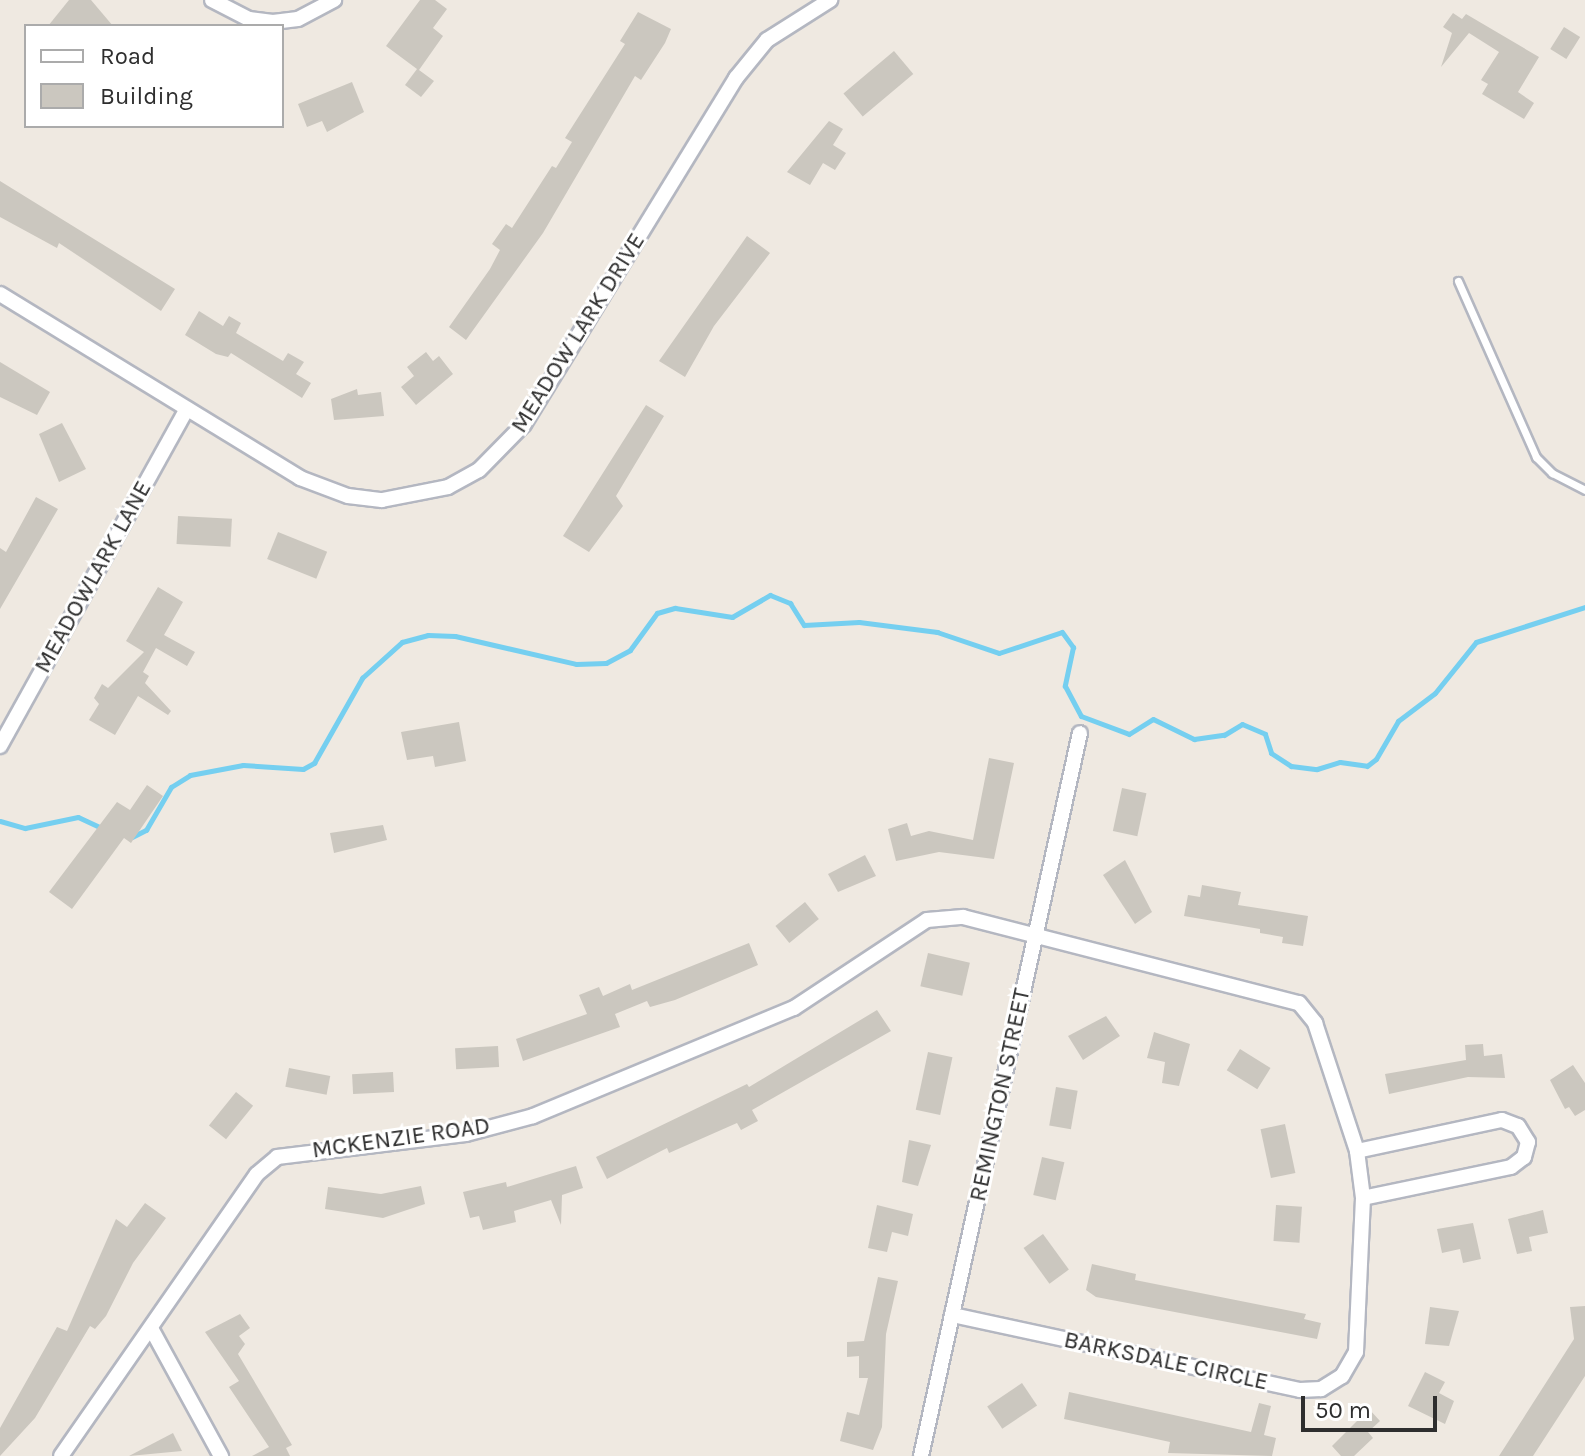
<!DOCTYPE html>
<style>
body{margin:0}
#map{position:relative;width:1585px;height:1456px;overflow:hidden;background:#efe9e1;font-family:Karla,sans-serif}
div>[style]{position:absolute}
.stream>*{height:5px;margin:-2.5px;padding:0 2.5px;transform-origin:2.5px;border-radius:2.5px;background:#75cff0}
.building>*{inset:0;background:#cbc7bf;transform-origin:0 0}
.roads{filter:drop-shadow(2px 0 #b4b7c1) drop-shadow(-2px 0 #b4b7c1) drop-shadow(0 2px #b4b7c1) drop-shadow(0 -2px #b4b7c1)}
.service>*{height:7px;margin:-3.5px;padding:0 3.5px;transform-origin:3.5px;border-radius:3.5px;background:#fff}
.minor>*{height:14px;margin:-7px;padding:0 7px;transform-origin:7px;border-radius:7px;background:#fff}
span{translate:-50% -50%;white-space:nowrap;text-align:center;line-height:1.15;-webkit-text-stroke:6px #fff;paint-order:stroke}
.street-label{font-size:24px;color:#2e2e2e}
.legend{position:absolute;left:24px;top:24px;width:260px;height:104px;box-sizing:border-box;background:#fff;border:2px solid #ababab;margin:0;padding:10px 14px;list-style:none;font-size:24px;color:#2e2e2e}
.legend li{display:flex;align-items:center;gap:16px;height:40px}
.legend b{width:40px;border:2px solid #ababab}
.scale{position:absolute;left:1301px;top:1396px;width:136px;height:36px;box-sizing:border-box;border:4px solid #2e2e2e;border-top:0;padding-left:10px;font-size:24px;line-height:28px;white-space:nowrap;color:#2e2e2e;-webkit-text-stroke:6px #fff;paint-order:stroke}
</style>
<div id="map">
<div class="stream">
<i style="left:0;top:821px;width:26px;rotate:16deg"></i>
<i style="left:25px;top:828px;width:54px;rotate:-11.7deg"></i>
<i style="left:78px;top:817px;width:29px;rotate:25deg"></i>
<i style="left:132px;top:837px;width:16px;rotate:-27deg"></i>
<i style="left:146px;top:830px;width:50px;rotate:-59.8deg"></i>
<i style="left:171px;top:787px;width:22px;rotate:-32deg"></i>
<i style="left:190px;top:775px;width:54px;rotate:-10.7deg"></i>
<i style="left:243px;top:765px;width:60px;rotate:3.8deg"></i>
<i style="left:303px;top:769px;width:13px;rotate:-29deg"></i>
<i style="left:314px;top:763px;width:98px;rotate:-60.5deg"></i>
<i style="left:362px;top:678px;width:54px;rotate:-42deg"></i>
<i style="left:402px;top:642px;width:27px;rotate:-15deg"></i>
<i style="left:428px;top:635px;width:27px;rotate:2deg"></i>
<i style="left:455px;top:636px;width:124px;rotate:13deg"></i>
<i style="left:576px;top:664px;width:30px;rotate:-2deg"></i>
<i style="left:606px;top:663px;width:27px;rotate:-28deg"></i>
<i style="left:630px;top:650px;width:46px;rotate:-53.9deg"></i>
<i style="left:657px;top:613px;width:19px;rotate:-16deg"></i>
<i style="left:675px;top:608px;width:58px;rotate:9deg"></i>
<i style="left:732px;top:617px;width:44px;rotate:-30.1deg"></i>
<i style="left:770px;top:595px;width:22px;rotate:22deg"></i>
<i style="left:790px;top:603px;width:26px;rotate:58deg"></i>
<i style="left:804px;top:625px;width:55px;rotate:-3.1deg"></i>
<i style="left:859px;top:622px;width:79px;rotate:7.3deg"></i>
<i style="left:937px;top:632px;width:65px;rotate:18.7deg"></i>
<i style="left:999px;top:653px;width:66px;rotate:-18.4deg"></i>
<i style="left:1062px;top:632px;width:19px;rotate:54deg"></i>
<i style="left:1073px;top:647px;width:40px;rotate:102deg"></i>
<i style="left:1065px;top:686px;width:34px;rotate:62deg"></i>
<i style="left:1081px;top:716px;width:51px;rotate:20.6deg"></i>
<i style="left:1129px;top:734px;width:28px;rotate:-32deg"></i>
<i style="left:1153px;top:719px;width:46px;rotate:26deg"></i>
<i style="left:1194px;top:739px;width:30px;rotate:-8deg"></i>
<i style="left:1224px;top:735px;width:21px;rotate:-31deg"></i>
<i style="left:1242px;top:724px;width:25px;rotate:23deg"></i>
<i style="left:1265px;top:734px;width:20px;rotate:72deg"></i>
<i style="left:1271px;top:753px;width:24px;rotate:33deg"></i>
<i style="left:1291px;top:766px;width:26px;rotate:7deg"></i>
<i style="left:1317px;top:769px;width:24px;rotate:-17deg"></i>
<i style="left:1340px;top:762px;width:27px;rotate:8deg"></i>
<i style="left:1367px;top:766px;width:11px;rotate:-38deg"></i>
<i style="left:1376px;top:759px;width:44px;rotate:-59.9deg"></i>
<i style="left:1398px;top:721px;width:46px;rotate:-37.1deg"></i>
<i style="left:1435px;top:693px;width:65px;rotate:-51.2deg"></i>
<i style="left:1476px;top:642px;width:114px;rotate:-17.8deg"></i>
</div>
<div class="building">
<i style="clip-path:polygon(69px 0,91px 0,113px 26px,48px 26px)"></i>
<i style="clip-path:polygon(420px 0,435px 0,447px 9px,433px 28px,443px 36px,419px 70px,434px 81px,421px 97px,405px 85px,417px 69px,386px 46px)"></i>
<i style="clip-path:polygon(638px 12px,671px 29px,665px 43px,641px 80px,635px 76px,543px 233px,466px 340px,449px 327px,490px 269px,500px 250px,492px 244px,506px 224px,512px 228px,552px 166px,556px 168px,572px 142px,565px 138px,625px 44px,620px 41px)"></i>
<i style="clip-path:polygon(1453px 13px,1462px 19px,1466px 14px,1539px 57px,1518px 92px,1534px 103px,1524px 119px,1482px 94px,1488px 84px,1481px 80px,1499px 52px,1469px 33px,1441px 67px,1452px 33px,1443px 27px)"></i>
<i style="left:1564px;top:27px;width:19px;height:26px;rotate:32deg"></i>
<i style="left:894px;top:51px;width:30px;height:66px;rotate:50deg"></i>
<i style="clip-path:polygon(352px 82px,364px 112px,327px 132px,322px 121px,307px 127px,298px 104px)"></i>
<i style="clip-path:polygon(829px 121px,843px 129px,833px 145px,846px 153px,835px 170px,823px 163px,810px 185px,787px 172px)"></i>
<i style="clip-path:polygon(0 181px,175px 289px,161px 311px,59px 243px,57px 248px,0 217px)"></i>
<i style="clip-path:polygon(747px 236px,770px 253px,714px 326px,685px 377px,659px 361px)"></i>
<i style="clip-path:polygon(199px 311px,223px 326px,229px 316px,241px 323px,236px 333px,283px 361px,288px 353px,304px 362px,296px 374px,311px 383px,302px 398px,231px 353px,228px 357px,216px 354px,185px 335px)"></i>
<i style="clip-path:polygon(426px 352px,433px 361px,439px 356px,453px 374px,416px 405px,401px 387px,414px 376px,407px 367px)"></i>
<i style="clip-path:polygon(0 362px,50px 392px,37px 415px,0 397px)"></i>
<i style="clip-path:polygon(357px 389px,358px 395px,381px 392px,384px 416px,334px 420px,331px 399px)"></i>
<i style="clip-path:polygon(646px 405px,664px 416px,616px 496px,623px 506px,589px 552px,563px 536px)"></i>
<i style="clip-path:polygon(62px 423px,86px 469px,59px 482px,39px 434px)"></i>
<i style="clip-path:polygon(36px 497px,58px 509px,0 609px,0 548px,6px 552px)"></i>
<i style="left:178px;top:516px;width:54px;height:28px;rotate:3deg"></i>
<i style="left:278px;top:532px;width:53px;height:29px;rotate:22deg"></i>
<i style="clip-path:polygon(158px 587px,183px 602px,164px 635px,195px 652px,187px 666px,156px 648px,143px 672px,149px 676px,145px 683px,171px 711px,168px 715px,138px 696px,115px 735px,89px 720px,99px 704px,94px 698px,102px 684px,108px 688px,144px 652px,126px 641px)"></i>
<i style="clip-path:polygon(459px 722px,466px 761px,435px 767px,433px 756px,407px 760px,401px 732px)"></i>
<i style="clip-path:polygon(989px 758px,1014px 763px,994px 859px,939px 852px,896px 861px,888px 829px,907px 823px,911px 836px,929px 831px,973px 840px)"></i>
<i style="clip-path:polygon(147px 785px,163px 796px,131px 843px,124px 838px,72px 909px,49px 892px,117px 802px,130px 810px)"></i>
<i style="left:1122px;top:788px;width:25px;height:44px;rotate:12deg"></i>
<i style="clip-path:polygon(383px 825px,387px 840px,334px 853px,330px 833px)"></i>
<i style="clip-path:polygon(865px 855px,876px 876px,838px 892px,828px 874px)"></i>
<i style="clip-path:polygon(1125px 860px,1152px 912px,1135px 924px,1103px 875px)"></i>
<i style="clip-path:polygon(1202px 885px,1241px 892px,1238px 905px,1308px 916px,1303px 946px,1282px 943px,1283px 937px,1260px 933px,1260px 929px,1184px 916px,1188px 895px,1200px 897px)"></i>
<i style="left:805px;top:902px;width:22px;height:38px;rotate:51deg"></i>
<i style="clip-path:polygon(749px 943px,758px 965px,675px 1000px,650px 1007px,647px 1001px,615px 1014px,620px 1027px,523px 1061px,516px 1039px,587px 1014px,579px 995px,599px 987px,603px 996px,630px 984px,632px 990px)"></i>
<i style="left:928px;top:953px;width:43px;height:34px;rotate:13deg"></i>
<i style="clip-path:polygon(877px 1010px,891px 1031px,752px 1110px,758px 1121px,741px 1130px,737px 1123px,669px 1153px,667px 1148px,607px 1179px,596px 1157px,747px 1084px,749px 1087px)"></i>
<i style="clip-path:polygon(1106px 1016px,1120px 1036px,1083px 1060px,1068px 1036px)"></i>
<i style="clip-path:polygon(1154px 1032px,1190px 1044px,1179px 1086px,1162px 1083px,1165px 1062px,1147px 1058px)"></i>
<i style="clip-path:polygon(1483px 1044px,1484px 1056px,1502px 1054px,1505px 1078px,1468px 1077px,1389px 1094px,1385px 1074px,1466px 1060px,1465px 1045px)"></i>
<i style="left:498px;top:1046px;width:21px;height:43px;rotate:87deg"></i>
<i style="left:1240px;top:1049px;width:36px;height:25px;rotate:32deg"></i>
<i style="left:928px;top:1052px;width:25px;height:59px;rotate:12deg"></i>
<i style="clip-path:polygon(1573px 1065px,1585px 1083px,1585px 1110px,1575px 1116px,1569px 1107px,1565px 1109px,1550px 1080px)"></i>
<i style="left:289px;top:1068px;width:42px;height:19px;rotate:11deg"></i>
<i style="left:393px;top:1072px;width:20px;height:41px;rotate:87deg"></i>
<i style="left:1056px;top:1087px;width:22px;height:39px;rotate:10deg"></i>
<i style="left:236px;top:1092px;width:22px;height:43px;rotate:39deg"></i>
<i style="left:1285px;top:1124px;width:50px;height:25px;rotate:78deg"></i>
<i style="clip-path:polygon(909px 1140px,931px 1145px,918px 1186px,902px 1182px)"></i>
<i style="left:1042px;top:1157px;width:23px;height:39px;rotate:13deg"></i>
<i style="clip-path:polygon(576px 1166px,583px 1188px,562px 1195px,561px 1225px,551px 1200px,514px 1211px,516px 1222px,483px 1230px,479px 1216px,470px 1218px,463px 1192px,506px 1182px,507px 1187px)"></i>
<i style="clip-path:polygon(421px 1186px,425px 1204px,383px 1218px,325px 1209px,328px 1187px,381px 1194px)"></i>
<i style="clip-path:polygon(145px 1203px,166px 1218px,133px 1263px,106px 1316px,95px 1329px,90px 1326px,35px 1418px,0 1456px,0 1428px,57px 1327px,67px 1331px,116px 1219px,127px 1227px)"></i>
<i style="clip-path:polygon(877px 1205px,913px 1214px,908px 1236px,892px 1232px,887px 1252px,868px 1248px)"></i>
<i style="left:1276px;top:1205px;width:26px;height:36px;rotate:4deg"></i>
<i style="clip-path:polygon(1543px 1210px,1548px 1233px,1529px 1237px,1532px 1251px,1517px 1254px,1508px 1219px)"></i>
<i style="clip-path:polygon(1473px 1223px,1481px 1259px,1463px 1263px,1460px 1249px,1442px 1253px,1437px 1229px)"></i>
<i style="left:1043px;top:1234px;width:44px;height:24px;rotate:54deg"></i>
<i style="clip-path:polygon(1092px 1264px,1136px 1274px,1135px 1280px,1306px 1314px,1304px 1319px,1321px 1323px,1317px 1339px,1096px 1297px,1086px 1290px)"></i>
<i style="clip-path:polygon(878px 1277px,898px 1281px,886px 1334px,882px 1427px,873px 1450px,840px 1441px,847px 1412px,859px 1415px,868px 1378px,859px 1378px,859px 1356px,847px 1357px,847px 1342px,864px 1341px)"></i>
<i style="clip-path:polygon(1585px 1306px,1585px 1376px,1533px 1456px,1499px 1456px,1574px 1339px,1570px 1307px)"></i>
<i style="clip-path:polygon(1430px 1307px,1459px 1311px,1449px 1346px,1425px 1344px)"></i>
<i style="clip-path:polygon(240px 1314px,250px 1328px,239px 1336px,245px 1344px,238px 1354px,292px 1445px,286px 1448px,290px 1456px,252px 1456px,269px 1447px,229px 1387px,239px 1381px,205px 1332px)"></i>
<i style="clip-path:polygon(1425px 1372px,1445px 1382px,1439px 1393px,1454px 1401px,1445px 1424px,1408px 1406px)"></i>
<i style="left:1022px;top:1383px;width:27px;height:42px;rotate:56deg"></i>
<i style="clip-path:polygon(1069px 1392px,1251px 1432px,1259px 1403px,1271px 1406px,1264px 1435px,1276px 1438px,1272px 1456px,1168px 1453px,1170px 1442px,1064px 1419px)"></i>
<i style="clip-path:polygon(1369px 1409px,1380px 1421px,1368px 1432px,1373px 1438px,1354px 1456px,1341px 1456px,1332px 1446px)"></i>
<i style="clip-path:polygon(173px 1433px,182px 1451px,129px 1456px)"></i>
</div>
<div class="roads">
<div class="service">
<i style="left:1458px;top:281px;width:193px;rotate:66.1deg"></i>
<i style="left:1536px;top:457px;width:23px;rotate:45deg"></i>
<i style="left:1552px;top:473px;width:37px;rotate:27deg"></i>
</div>
<div class="minor">
<i style="left:212px;top:0;width:42px;rotate:27.2deg"></i>
<i style="left:249px;top:19px;width:24px;rotate:7deg"></i>
<i style="left:273px;top:22px;width:25px;rotate:-7deg"></i>
<i style="left:298px;top:19px;width:41px;rotate:-27.8deg"></i>
<i style="left:0;top:294px;width:352px;rotate:31.5deg"></i>
<i style="left:300px;top:478px;width:51px;rotate:20.6deg"></i>
<i style="left:348px;top:496px;width:34px;rotate:7deg"></i>
<i style="left:382px;top:500px;width:67px;rotate:-11.1deg"></i>
<i style="left:448px;top:487px;width:35px;rotate:-29deg"></i>
<i style="left:479px;top:470px;width:64px;rotate:-45.6deg"></i>
<i style="left:524px;top:424px;width:406px;rotate:-58.5deg"></i>
<i style="left:736px;top:78px;width:49px;rotate:-50.8deg"></i>
<i style="left:767px;top:40px;width:75px;rotate:-32.4deg"></i>
<i style="left:0;top:746px;width:385px;rotate:-61deg"></i>
<i style="left:1357px;top:1151px;width:148px;rotate:-12.1deg"></i>
<i style="left:1502px;top:1120px;width:17px;rotate:21deg"></i>
<i style="left:1518px;top:1126px;width:19px;rotate:58deg"></i>
<i style="left:1528px;top:1142px;width:16px;rotate:105deg"></i>
<i style="left:1524px;top:1157px;width:16px;rotate:142deg"></i>
<i style="left:1511px;top:1167px;width:151px;rotate:168.2deg"></i>
<i style="left:152px;top:1330px;width:144px;rotate:61.3deg"></i>
<i style="left:61px;top:1456px;width:343px;rotate:-55.2deg"></i>
<i style="left:257px;top:1174px;width:26px;rotate:-40deg"></i>
<i style="left:277px;top:1157px;width:190px;rotate:-6.9deg"></i>
<i style="left:466px;top:1134px;width:69px;rotate:-15deg"></i>
<i style="left:533px;top:1116px;width:282px;rotate:-22.5deg"></i>
<i style="left:794px;top:1008px;width:159px;rotate:-33.5deg"></i>
<i style="left:927px;top:920px;width:36px;rotate:-5deg"></i>
<i style="left:963px;top:917px;width:347px;rotate:14.4deg"></i>
<i style="left:1299px;top:1003px;width:26px;rotate:51deg"></i>
<i style="left:1315px;top:1023px;width:135px;rotate:71.8deg"></i>
<i style="left:1357px;top:1151px;width:47px;rotate:82.7deg"></i>
<i style="left:1363px;top:1198px;width:154px;rotate:92.6deg"></i>
<i style="left:1356px;top:1352px;width:28px;rotate:120deg"></i>
<i style="left:1342px;top:1376px;width:25px;rotate:148deg"></i>
<i style="left:1321px;top:1389px;width:21px;rotate:177deg"></i>
<i style="left:1300px;top:1390px;width:356px;rotate:-167.8deg"></i>
<i style="left:921px;top:1456px;width:740px;rotate:-77.6deg"></i>
</div>
</div>
<div class="street-label">
<span style="left:578px;top:333px;rotate:-58deg">MEADOW LARK DRIVE</span>
<span style="left:93px;top:577px;rotate:-61deg">MEADOWLARK LANE</span>
<span style="left:1000px;top:1095px;rotate:-78deg">REMINGTON STREET</span>
<span style="left:401px;top:1138px;rotate:-8deg">MCKENZIE ROAD</span>
<span style="left:1166px;top:1361px;rotate:12deg">BARKSDALE CIRCLE</span>
</div>
<ul class="legend">
<li><b style="height:10px;background:#fff"></b>Road</li>
<li><b style="height:22px;background:#cbc7bf"></b>Building</li>
</ul>
<div class="scale">50 m</div>
</div>
